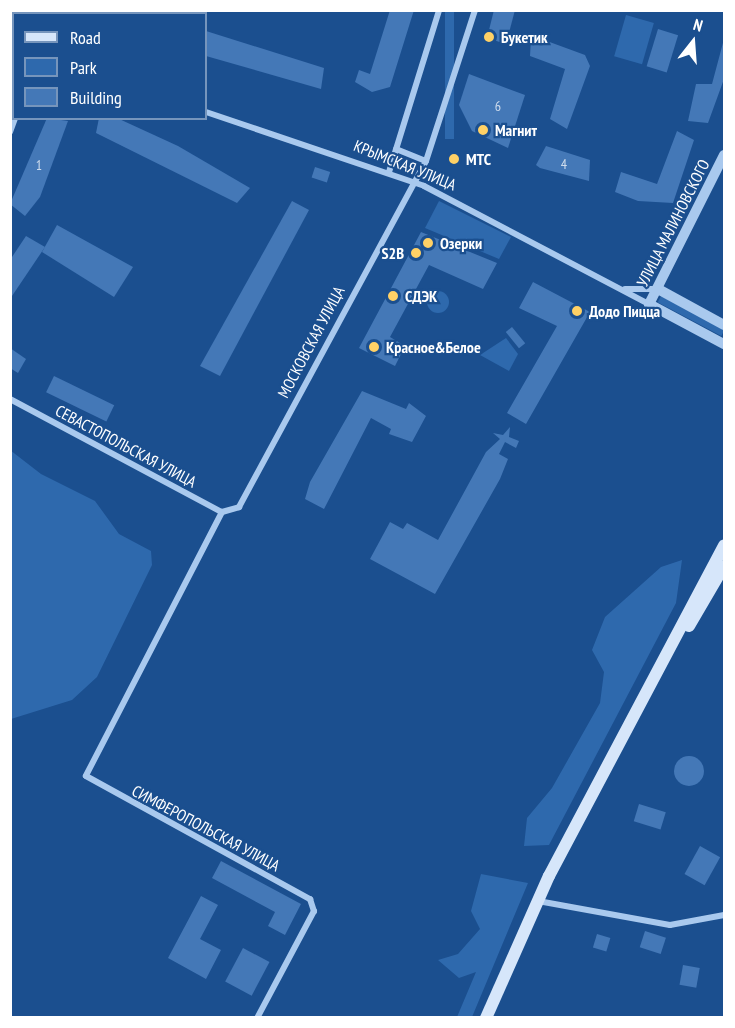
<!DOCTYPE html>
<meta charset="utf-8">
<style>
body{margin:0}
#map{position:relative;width:735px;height:1028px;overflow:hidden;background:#1b4f8f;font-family:"PT Sans Narrow",sans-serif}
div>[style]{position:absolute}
.green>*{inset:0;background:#2e69ad;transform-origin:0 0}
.round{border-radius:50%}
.building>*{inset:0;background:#4478b7;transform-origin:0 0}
.minor>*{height:6px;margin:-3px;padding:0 3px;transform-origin:3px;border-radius:3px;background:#a9c9ee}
.tertiary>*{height:10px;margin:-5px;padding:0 5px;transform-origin:5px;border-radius:5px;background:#a9c9ee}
.secondary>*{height:12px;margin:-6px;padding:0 6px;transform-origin:6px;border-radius:6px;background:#d6e6fa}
.dots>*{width:16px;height:16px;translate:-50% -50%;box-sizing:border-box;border:3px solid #1b4f8f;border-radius:50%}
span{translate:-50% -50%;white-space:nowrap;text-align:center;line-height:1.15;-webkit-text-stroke:4.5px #1b4f8f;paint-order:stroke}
.number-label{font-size:14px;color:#d0dded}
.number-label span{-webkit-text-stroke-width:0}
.poi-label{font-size:16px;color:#fff;font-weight:700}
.left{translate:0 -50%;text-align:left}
.right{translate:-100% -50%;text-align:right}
.street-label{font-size:16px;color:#fff}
.frame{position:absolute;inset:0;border:12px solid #fff;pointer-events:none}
.legend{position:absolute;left:12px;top:12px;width:195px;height:108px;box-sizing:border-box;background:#1b4f8f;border:2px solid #7695bc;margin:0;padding:8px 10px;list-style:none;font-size:18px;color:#fff}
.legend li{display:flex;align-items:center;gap:12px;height:30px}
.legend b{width:30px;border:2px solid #7695bc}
.north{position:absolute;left:663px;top:12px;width:60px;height:60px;-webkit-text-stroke:4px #1b4f8f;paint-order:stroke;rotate:17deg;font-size:16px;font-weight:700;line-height:24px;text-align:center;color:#fff}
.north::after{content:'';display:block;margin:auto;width:21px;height:27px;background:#fff;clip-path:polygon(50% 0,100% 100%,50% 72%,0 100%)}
</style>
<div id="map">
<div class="green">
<i style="left:445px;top:11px;width:9px;height:128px"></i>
<i style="left:626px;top:15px;width:29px;height:43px;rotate:16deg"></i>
<i style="clip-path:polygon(439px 201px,511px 237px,499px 259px,425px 228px)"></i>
<i class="round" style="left:427px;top:291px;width:22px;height:22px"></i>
<i style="left:661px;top:296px;width:72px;height:7px;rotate:28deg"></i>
<i style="clip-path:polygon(506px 338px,518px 354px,509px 371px,480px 355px)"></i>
<i style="clip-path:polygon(10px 450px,41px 474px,95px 501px,119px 534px,151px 551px,152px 565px,97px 677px,72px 700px,11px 719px)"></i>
<i style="clip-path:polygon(682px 560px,676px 603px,549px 845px,524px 846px,527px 818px,552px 788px,600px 703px,604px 672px,592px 650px,605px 617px,661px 567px)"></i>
<i style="clip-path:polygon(481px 874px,528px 883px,472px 1017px,457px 1017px,476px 972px,459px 978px,438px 960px,458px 954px,480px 929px,471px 911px)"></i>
</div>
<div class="building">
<i style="clip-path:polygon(390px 10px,414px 10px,390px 87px,372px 92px,355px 82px,359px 70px,370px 74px)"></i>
<i style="clip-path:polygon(494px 10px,515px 10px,506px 44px,487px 38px)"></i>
<i style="left:658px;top:29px;width:21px;height:39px;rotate:17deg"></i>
<i style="clip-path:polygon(206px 31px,324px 68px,321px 89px,206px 56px)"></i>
<i style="clip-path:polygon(536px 37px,585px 55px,590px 66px,567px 129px,550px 119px,565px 69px,530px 56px,531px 38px)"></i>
<i style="clip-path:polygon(724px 39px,724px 79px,708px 123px,688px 121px,696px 84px,712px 84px)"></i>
<i style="clip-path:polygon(469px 74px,525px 95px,508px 148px,472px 131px,459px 105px)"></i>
<i style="clip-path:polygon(47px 118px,68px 121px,40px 197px,25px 216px,10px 204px)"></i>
<i style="clip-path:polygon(99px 118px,117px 118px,178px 146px,250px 188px,237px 203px,96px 133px)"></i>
<i style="clip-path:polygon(677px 131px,694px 140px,673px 203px,638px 201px,615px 192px,621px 172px,657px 184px)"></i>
<i style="clip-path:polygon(546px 146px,590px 160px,589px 181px,540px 168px,536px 165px)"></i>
<i style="left:315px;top:167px;width:16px;height:11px;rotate:18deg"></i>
<i style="clip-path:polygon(292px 201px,309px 210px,220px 376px,200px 366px)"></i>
<i style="clip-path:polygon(57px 225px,133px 267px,114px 297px,42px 252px)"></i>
<i style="clip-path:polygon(421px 232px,497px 263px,483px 289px,429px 265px,390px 337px,405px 346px,395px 366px,359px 348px)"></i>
<i style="clip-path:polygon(26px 236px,45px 247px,10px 299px,10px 260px)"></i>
<i style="clip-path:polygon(533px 282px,590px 312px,526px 424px,507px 413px,557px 326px,519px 308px)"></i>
<i style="left:512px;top:327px;width:21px;height:8px;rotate:51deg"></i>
<i style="clip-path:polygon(10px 348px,26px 359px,18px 373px,10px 368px)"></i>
<i style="left:54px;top:376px;width:67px;height:18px;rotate:26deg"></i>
<i style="clip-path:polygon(362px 391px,406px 409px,409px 403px,426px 416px,412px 442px,389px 434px,391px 429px,371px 418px,324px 509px,305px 499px,310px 482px)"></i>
<i style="clip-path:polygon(510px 427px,509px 437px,519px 441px,516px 448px,505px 442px,499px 454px,508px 459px,500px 479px,435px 594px,370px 559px,390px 522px,403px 529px,407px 523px,438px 540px,486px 452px,500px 439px,493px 433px,503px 435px)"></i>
<i class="round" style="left:674px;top:756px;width:30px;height:30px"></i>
<i style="left:639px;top:804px;width:28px;height:18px;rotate:17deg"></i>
<i style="left:700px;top:846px;width:23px;height:32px;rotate:29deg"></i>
<i style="clip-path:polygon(221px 861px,301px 904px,285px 935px,268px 926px,275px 912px,212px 878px)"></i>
<i style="clip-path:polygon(201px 896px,218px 905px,200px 939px,221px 950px,206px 979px,168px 958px)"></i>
<i style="left:645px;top:931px;width:22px;height:17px;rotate:18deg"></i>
<i style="left:597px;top:934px;width:14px;height:14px;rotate:17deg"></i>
<i style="left:243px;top:948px;width:30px;height:38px;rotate:28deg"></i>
<i style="left:683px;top:965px;width:17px;height:20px;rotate:10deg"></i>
</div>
<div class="minor">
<i style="left:31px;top:10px;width:4px;rotate:90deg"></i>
<i style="left:206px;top:112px;width:230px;rotate:18.7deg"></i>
<i style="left:424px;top:186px;width:254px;rotate:27.7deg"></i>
<i style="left:10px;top:132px;width:15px;rotate:-70deg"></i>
<i style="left:396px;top:149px;width:32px;rotate:22deg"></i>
<i style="left:389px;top:172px;width:170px;rotate:-72.8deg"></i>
<i style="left:625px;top:289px;width:31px"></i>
<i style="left:10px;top:399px;width:240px;rotate:28.1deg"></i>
<i style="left:222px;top:512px;width:18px;rotate:-16deg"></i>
<i style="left:239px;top:507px;width:393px;rotate:-61.6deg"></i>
<i style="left:426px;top:161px;width:159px;rotate:-72deg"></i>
<i style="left:222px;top:512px;width:297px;rotate:117.3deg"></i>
<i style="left:86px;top:776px;width:256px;rotate:28.8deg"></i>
<i style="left:310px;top:899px;width:13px;rotate:72deg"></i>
<i style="left:314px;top:911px;width:121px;rotate:118deg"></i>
<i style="left:538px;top:901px;width:134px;rotate:10.3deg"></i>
<i style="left:670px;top:925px;width:55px;rotate:-10.5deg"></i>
</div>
<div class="tertiary">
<i style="left:724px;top:155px;width:167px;rotate:116.7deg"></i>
<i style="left:649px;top:304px;width:85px;rotate:28.1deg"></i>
<i style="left:658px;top:289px;width:75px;rotate:28.6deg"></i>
</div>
<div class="secondary">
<i style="left:689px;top:626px;width:69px;rotate:-59.7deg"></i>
<i style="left:486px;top:1018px;width:155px;rotate:-66.1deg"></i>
<i style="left:549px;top:876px;width:374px;rotate:-62.1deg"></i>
</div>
<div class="dots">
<i style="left:489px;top:37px;background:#ffd166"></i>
<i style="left:483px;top:130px;background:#ffd166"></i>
<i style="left:454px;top:159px;background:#ffd166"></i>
<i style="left:428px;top:243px;background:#ffd166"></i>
<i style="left:416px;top:253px;background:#ffd166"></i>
<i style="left:393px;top:296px;background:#ffd166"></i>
<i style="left:577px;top:311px;background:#ffd166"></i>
<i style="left:374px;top:347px;background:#ffd166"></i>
</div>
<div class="number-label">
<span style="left:498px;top:106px">6</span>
<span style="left:564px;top:164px">4</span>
<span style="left:39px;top:165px">1</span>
</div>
<div class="poi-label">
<span class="left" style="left:501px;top:37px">Букетик</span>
<span class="left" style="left:495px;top:130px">Магнит</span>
<span class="left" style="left:466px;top:159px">МТС</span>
<span class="left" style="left:440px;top:243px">Озерки</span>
<span class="right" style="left:404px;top:253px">S2B</span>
<span class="left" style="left:405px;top:296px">СДЭК</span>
<span class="left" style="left:589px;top:311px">Додо Пицца</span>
<span class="left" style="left:386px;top:347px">Красное&amp;Белое</span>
</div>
<div class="street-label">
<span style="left:405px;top:165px;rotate:22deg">КРЫМСКАЯ УЛИЦА</span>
<span style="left:673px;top:223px;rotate:-63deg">УЛИЦА МАЛИНОВСКОГО</span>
<span style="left:311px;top:342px;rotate:-62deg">МОСКОВСКАЯ УЛИЦА</span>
<span style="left:126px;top:446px;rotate:28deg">СЕВАСТОПОЛЬСКАЯ УЛИЦА</span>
<span style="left:206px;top:828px;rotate:28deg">СИМФЕРОПОЛЬСКАЯ УЛИЦА</span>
</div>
<div class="frame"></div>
<ul class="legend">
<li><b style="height:8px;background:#d6e6fa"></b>Road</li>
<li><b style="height:16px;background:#2e69ad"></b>Park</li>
<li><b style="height:16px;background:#4478b7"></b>Building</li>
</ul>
<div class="north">N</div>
</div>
